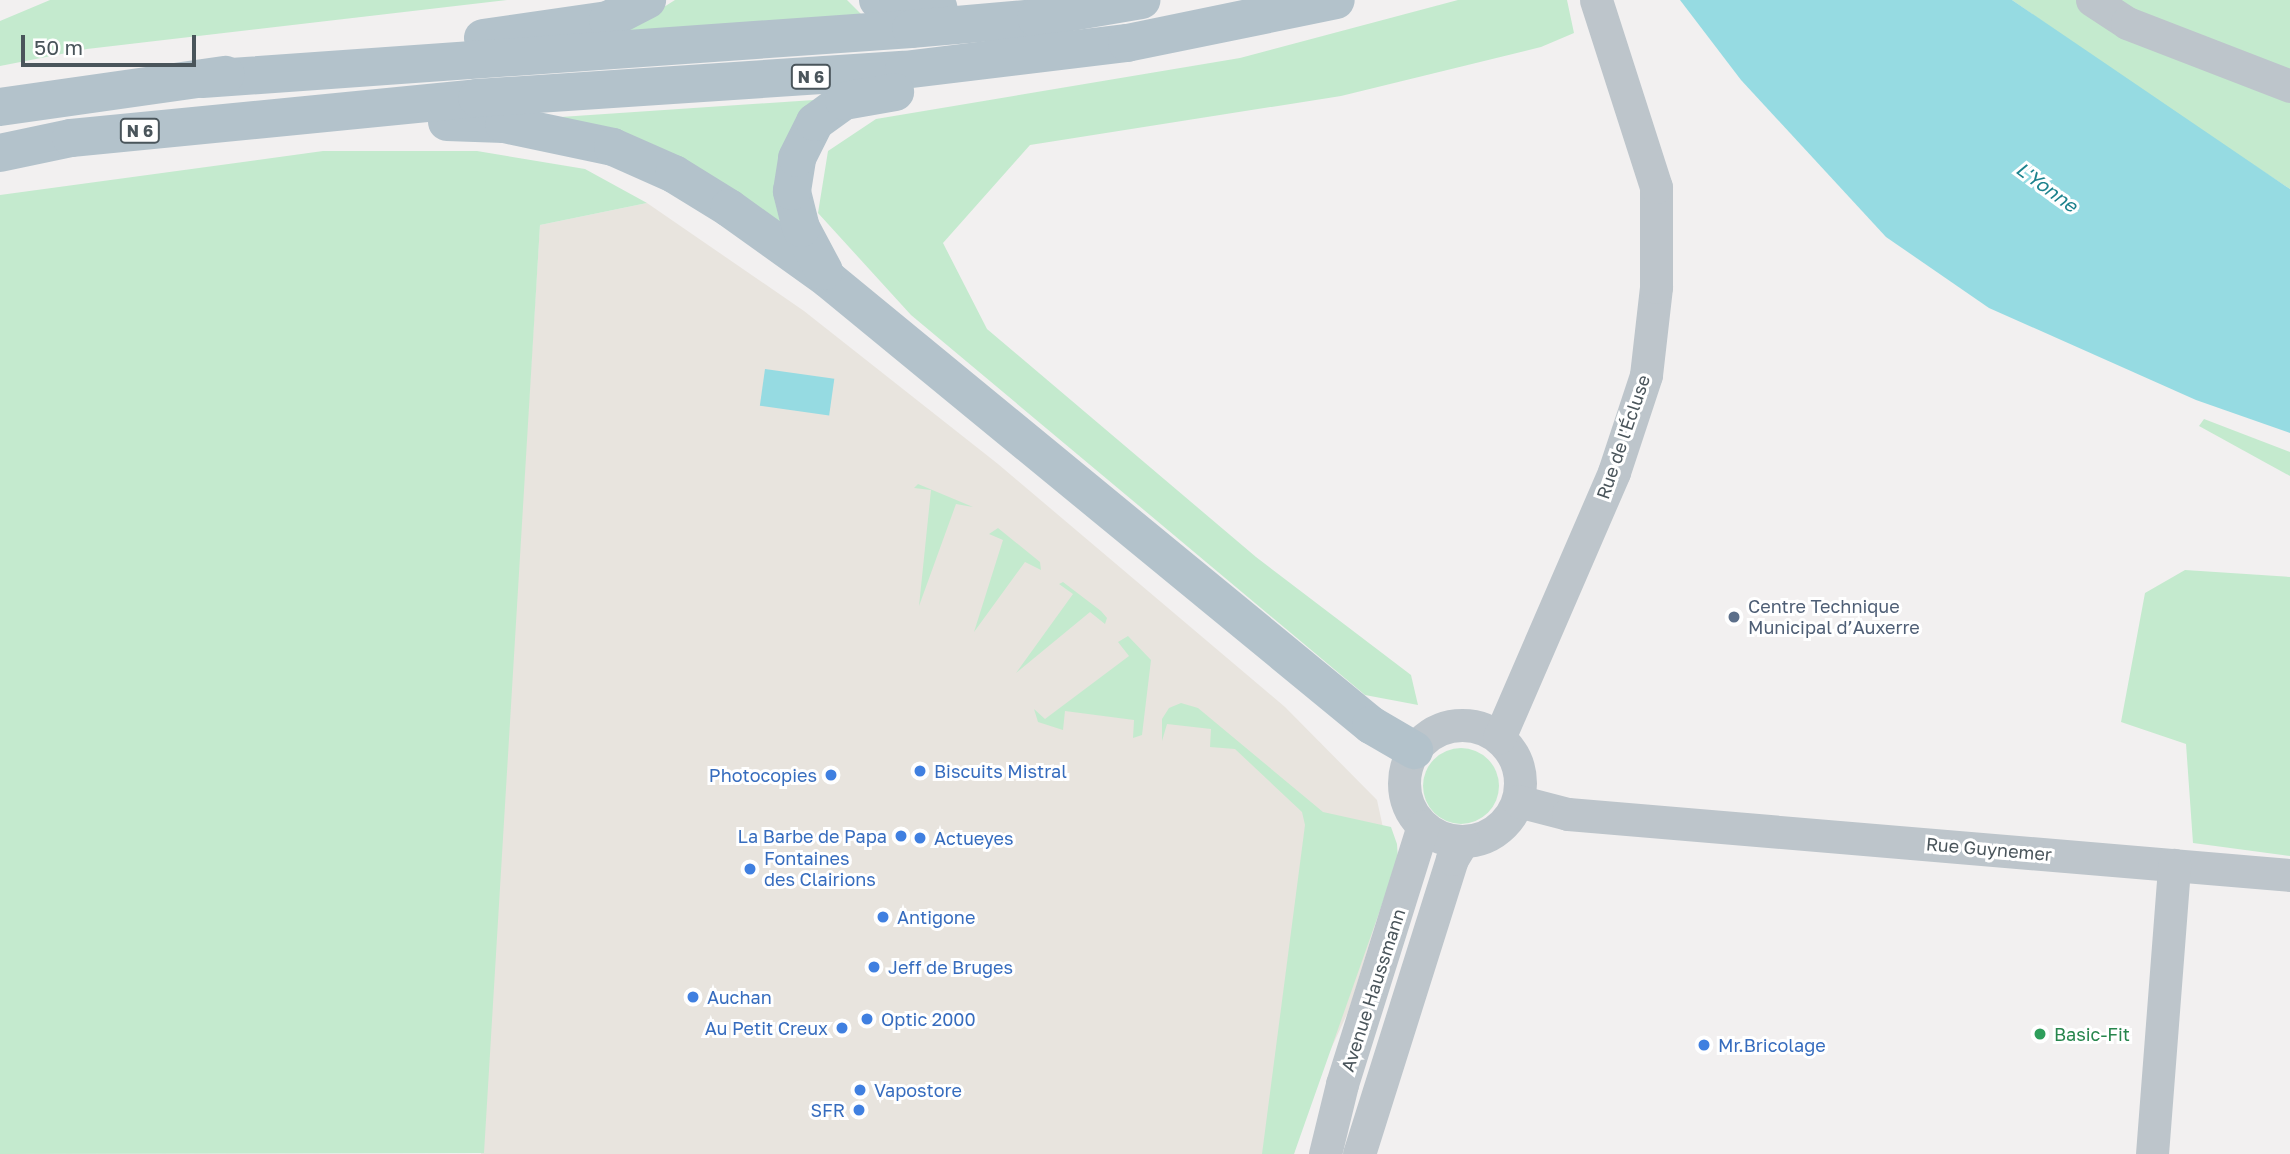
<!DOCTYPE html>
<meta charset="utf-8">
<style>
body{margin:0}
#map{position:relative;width:2290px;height:1154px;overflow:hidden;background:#f2f0f0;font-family:"Golos Text",sans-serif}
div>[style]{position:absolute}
.commercial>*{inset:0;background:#e8e4de}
.green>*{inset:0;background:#c4eace}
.round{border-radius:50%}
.water>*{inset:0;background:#96dbe2;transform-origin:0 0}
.minor>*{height:33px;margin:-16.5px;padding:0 16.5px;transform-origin:16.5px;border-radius:16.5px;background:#bdc5cb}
.minor>.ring{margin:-16.5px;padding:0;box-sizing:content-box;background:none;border:33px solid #bdc5cb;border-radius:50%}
.major>*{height:38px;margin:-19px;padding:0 19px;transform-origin:19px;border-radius:19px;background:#b3c2cb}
.dots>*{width:19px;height:19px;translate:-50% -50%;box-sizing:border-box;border:4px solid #fff;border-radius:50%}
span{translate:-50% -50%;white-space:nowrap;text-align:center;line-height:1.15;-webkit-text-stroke:6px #fff;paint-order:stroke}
.shield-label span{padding:2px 5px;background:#fff;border:2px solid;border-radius:5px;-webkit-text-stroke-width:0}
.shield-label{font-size:16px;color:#4a555b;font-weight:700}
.street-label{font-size:18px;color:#4a555b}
.service-label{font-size:18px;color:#4e5e75}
.left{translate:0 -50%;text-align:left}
.shop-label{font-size:18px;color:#366cbe}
.right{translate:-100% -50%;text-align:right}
.leisure-label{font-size:18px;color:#27864d}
.water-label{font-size:19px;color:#1c828d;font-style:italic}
.scale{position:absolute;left:21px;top:35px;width:175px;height:32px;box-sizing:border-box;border:4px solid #4a555b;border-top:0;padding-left:9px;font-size:21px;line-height:24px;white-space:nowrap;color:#4a555b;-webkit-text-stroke:5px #fff;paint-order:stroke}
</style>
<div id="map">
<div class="commercial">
<i style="clip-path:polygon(647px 203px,804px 311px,998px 464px,1285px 707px,1377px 800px,1392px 869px,1349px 1010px,1310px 1094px,1294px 1154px,481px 1154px,540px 225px)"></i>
</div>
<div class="green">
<i style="clip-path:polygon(50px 0,507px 0,87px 49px,0 66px,0 21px)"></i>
<i style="clip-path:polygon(675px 0,847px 0,865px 18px,615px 38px)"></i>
<i style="clip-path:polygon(1458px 0,1567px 0,1574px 33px,1541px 47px,1341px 96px,1030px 145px,943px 243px,987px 329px,1256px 557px,1411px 675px,1418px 705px,1365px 695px,911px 315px,818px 213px,828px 151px,876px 119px,1240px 58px)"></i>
<i style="clip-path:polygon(2012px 0,2290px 0,2290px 189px,2170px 110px)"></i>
<i style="clip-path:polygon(814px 100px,789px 234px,531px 119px)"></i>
<i style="clip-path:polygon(323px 151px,477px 151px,585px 169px,647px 203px,540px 225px,484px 1153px,0 1154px,0 195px)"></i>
<i style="clip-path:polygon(2204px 419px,2290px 452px,2290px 476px,2199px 426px)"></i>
<i style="clip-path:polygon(918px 484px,973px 507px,956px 504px,919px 606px,931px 490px,914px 488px)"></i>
<i style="clip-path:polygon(998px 528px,1040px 562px,1041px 570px,1025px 562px,974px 632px,1003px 540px,989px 534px)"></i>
<i style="clip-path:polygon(2185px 570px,2290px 577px,2290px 856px,2193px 843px,2186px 744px,2121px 722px,2145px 593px)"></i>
<i style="clip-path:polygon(1063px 582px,1101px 611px,1107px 618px,1105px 624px,1090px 612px,1016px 673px,1073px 594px,1059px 584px)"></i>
<i style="clip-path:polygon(1128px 636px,1151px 660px,1142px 735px,1133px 738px,1134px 720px,1065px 711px,1063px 730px,1038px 722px,1034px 709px,1045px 719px,1129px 656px,1118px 642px)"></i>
<i style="clip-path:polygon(1181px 703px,1198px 708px,1323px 812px,1391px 827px,1397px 844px,1398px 859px,1294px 1154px,1262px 1154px,1305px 825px,1302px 812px,1235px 749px,1210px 747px,1211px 729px,1167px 724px,1162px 741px,1162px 719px,1169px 708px)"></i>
<i class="round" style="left:1423px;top:748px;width:76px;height:76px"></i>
</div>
<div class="water">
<i style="clip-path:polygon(1680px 0,2012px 0,2290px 189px,2290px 433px,2196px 400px,1989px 308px,1886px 237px,1741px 80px)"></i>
<i style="left:765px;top:369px;width:70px;height:37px;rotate:8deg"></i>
</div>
<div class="minor">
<i style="left:2092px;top:0;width:42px;rotate:33.3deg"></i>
<i style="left:2127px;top:23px;width:175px;rotate:21.1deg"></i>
<i class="ring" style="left:1404px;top:725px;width:83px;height:83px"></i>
<i style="left:1499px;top:738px;width:290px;rotate:-66.6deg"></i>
<i style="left:1614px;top:472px;width:102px;rotate:-71.7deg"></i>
<i style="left:1646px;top:375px;width:89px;rotate:-83.5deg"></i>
<i style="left:1656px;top:287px;width:100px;rotate:-90deg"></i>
<i style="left:1656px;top:187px;width:196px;rotate:-107.8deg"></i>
<i style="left:1518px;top:801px;width:52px;rotate:14.6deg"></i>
<i style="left:1568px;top:814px;width:725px;rotate:4.83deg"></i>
<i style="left:1325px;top:1154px;width:72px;rotate:-76.3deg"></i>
<i style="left:1342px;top:1084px;width:270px;rotate:-72.6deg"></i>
<i style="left:1359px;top:1154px;width:309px;rotate:-72.5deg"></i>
<i style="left:1452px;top:859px;width:21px;rotate:-59deg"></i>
<i style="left:2152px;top:1154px;width:290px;rotate:-85.6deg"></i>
</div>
<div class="major">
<i style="left:878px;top:0;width:61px;rotate:7.6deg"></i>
<i style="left:483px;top:38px;width:126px;rotate:-8.2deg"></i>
<i style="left:608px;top:20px;width:44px;rotate:-27.1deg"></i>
<i style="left:202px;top:79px;width:711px;rotate:-4.03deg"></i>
<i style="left:911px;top:29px;width:125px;rotate:-5deg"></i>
<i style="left:1036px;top:18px;width:107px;rotate:-9.7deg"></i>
<i style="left:0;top:107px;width:228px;rotate:-8.1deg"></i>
<i style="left:447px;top:122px;width:57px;rotate:2deg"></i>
<i style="left:504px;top:124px;width:111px;rotate:11.9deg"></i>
<i style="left:613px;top:147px;width:67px;rotate:23.9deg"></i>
<i style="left:674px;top:174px;width:65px;rotate:31.7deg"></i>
<i style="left:729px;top:208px;width:122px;rotate:35.6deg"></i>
<i style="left:828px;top:279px;width:703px;rotate:39.4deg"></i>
<i style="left:1371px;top:725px;width:50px;rotate:30.2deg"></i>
<i style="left:0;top:153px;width:73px;rotate:-11.9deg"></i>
<i style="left:71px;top:138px;width:408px;rotate:-5.6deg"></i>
<i style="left:477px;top:98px;width:428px;rotate:-3.8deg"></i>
<i style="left:904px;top:70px;width:225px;rotate:-6.9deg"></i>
<i style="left:1127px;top:43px;width:213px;rotate:-11.6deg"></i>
<i style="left:824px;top:271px;width:49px;rotate:-118.1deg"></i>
<i style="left:801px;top:228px;width:38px;rotate:-104deg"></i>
<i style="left:792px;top:191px;width:33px;rotate:-81deg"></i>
<i style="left:797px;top:158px;width:40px;rotate:-63.4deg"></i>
<i style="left:815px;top:122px;width:36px;rotate:-36deg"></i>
<i style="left:844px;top:101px;width:52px;rotate:-10deg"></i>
</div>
<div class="dots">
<i style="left:1734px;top:617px;background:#5c6f8a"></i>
<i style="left:920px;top:771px;background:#3f7fe0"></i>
<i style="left:831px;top:775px;background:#3f7fe0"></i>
<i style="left:901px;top:836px;background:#3f7fe0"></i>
<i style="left:920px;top:838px;background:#3f7fe0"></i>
<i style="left:750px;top:869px;background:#3f7fe0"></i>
<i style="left:883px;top:917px;background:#3f7fe0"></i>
<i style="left:874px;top:967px;background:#3f7fe0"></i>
<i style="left:693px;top:997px;background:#3f7fe0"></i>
<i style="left:867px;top:1019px;background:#3f7fe0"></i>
<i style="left:842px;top:1028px;background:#3f7fe0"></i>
<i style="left:2040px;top:1034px;background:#2e9e5b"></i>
<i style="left:1704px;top:1045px;background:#3f7fe0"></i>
<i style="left:860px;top:1090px;background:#3f7fe0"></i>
<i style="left:859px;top:1110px;background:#3f7fe0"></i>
</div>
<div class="shield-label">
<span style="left:811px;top:77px">N 6</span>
<span style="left:140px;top:131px">N 6</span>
</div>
<div class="street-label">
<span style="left:1623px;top:437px;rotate:-71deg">Rue de l'Écluse</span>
<span style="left:1989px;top:849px;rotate:5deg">Rue Guynemer</span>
<span style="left:1373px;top:990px;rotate:-72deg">Avenue Haussmann</span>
</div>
<div class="service-label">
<span class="left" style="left:1748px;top:617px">Centre Technique<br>Municipal d’Auxerre</span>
</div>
<div class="shop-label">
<span class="left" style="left:934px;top:771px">Biscuits Mistral</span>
<span class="right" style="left:817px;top:775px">Photocopies</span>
<span class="right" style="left:887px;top:836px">La Barbe de Papa</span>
<span class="left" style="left:934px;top:838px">Actueyes</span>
<span class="left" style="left:764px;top:869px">Fontaines<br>des Clairions</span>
<span class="left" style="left:897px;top:917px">Antigone</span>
<span class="left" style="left:888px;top:967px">Jeff de Bruges</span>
<span class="left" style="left:707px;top:997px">Auchan</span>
<span class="left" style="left:881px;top:1019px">Optic 2000</span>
<span class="right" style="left:828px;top:1028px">Au Petit Creux</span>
<span class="left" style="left:1718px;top:1045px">Mr.Bricolage</span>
<span class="left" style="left:874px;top:1090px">Vapostore</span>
<span class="right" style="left:845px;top:1110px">SFR</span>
</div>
<div class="leisure-label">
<span class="left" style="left:2054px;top:1034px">Basic-Fit</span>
</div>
<div class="water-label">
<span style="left:2047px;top:187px;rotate:36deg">L'Yonne</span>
</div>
<div class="scale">50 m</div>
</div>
